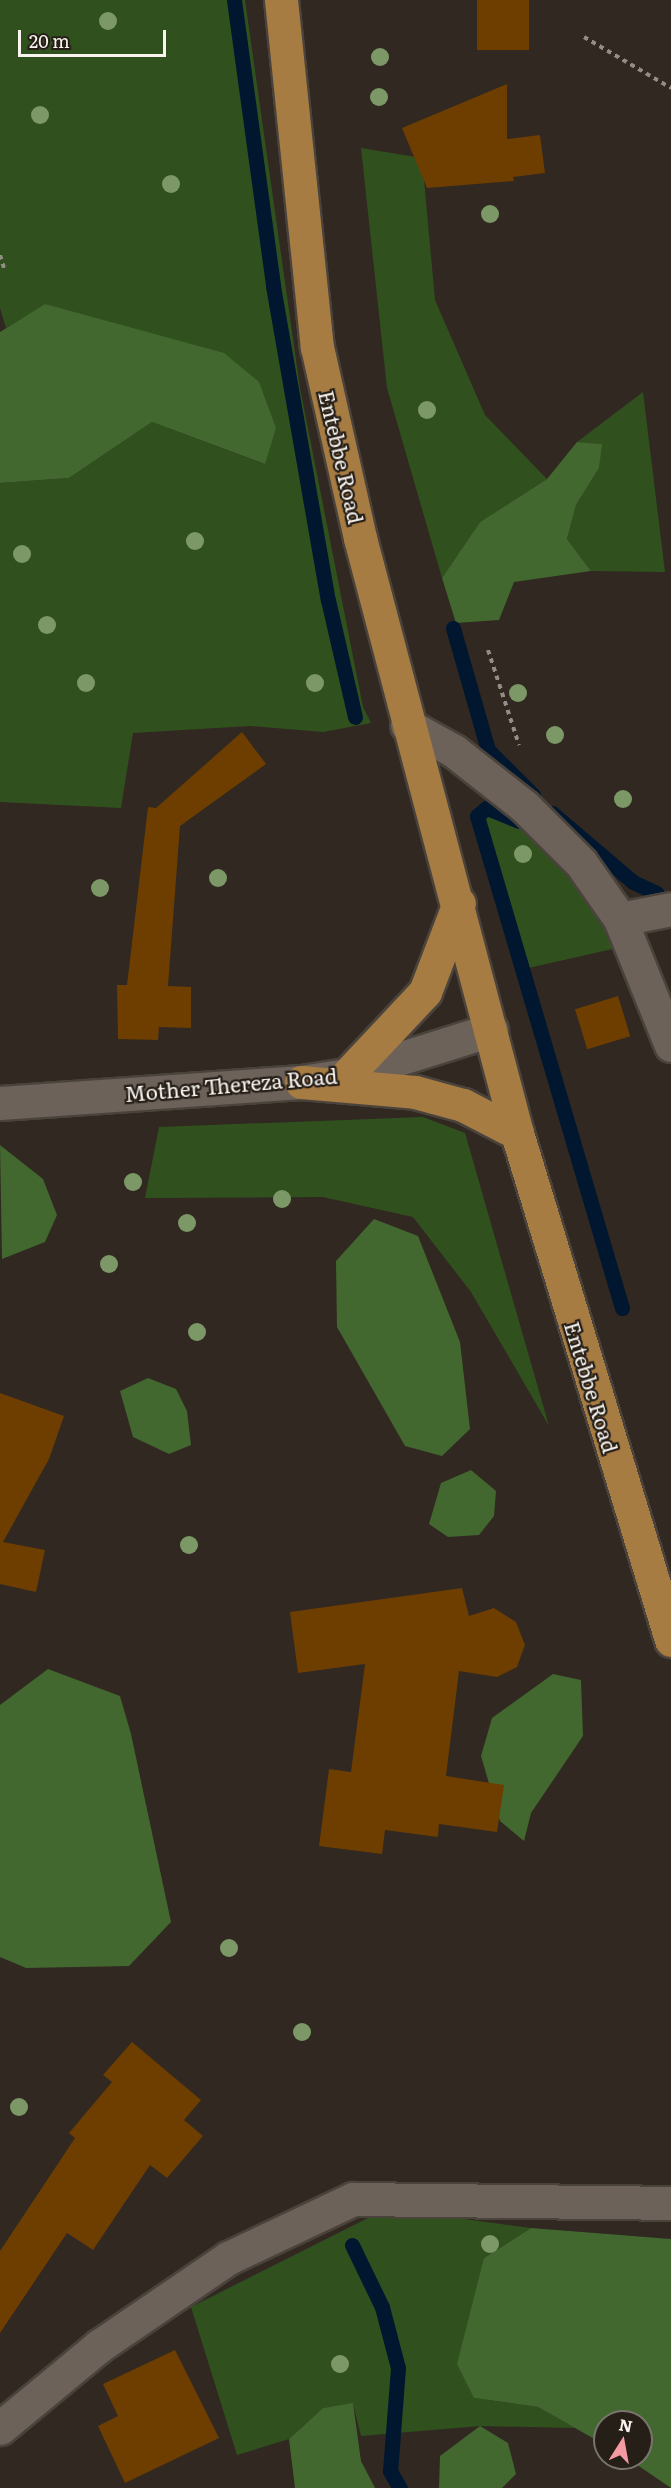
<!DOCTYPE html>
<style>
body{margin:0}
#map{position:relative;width:671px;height:2488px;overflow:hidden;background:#302821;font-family:Literata,serif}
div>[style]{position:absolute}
.green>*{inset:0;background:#30511e}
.forest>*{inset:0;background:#42672f}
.stream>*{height:15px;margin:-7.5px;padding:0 7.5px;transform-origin:7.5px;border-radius:7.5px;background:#01172f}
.building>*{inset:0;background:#6d3e00;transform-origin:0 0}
.path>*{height:4px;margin-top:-2px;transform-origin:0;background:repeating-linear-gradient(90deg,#948d87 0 4.5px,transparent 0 9px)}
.roads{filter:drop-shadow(2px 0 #4a433c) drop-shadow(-2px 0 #4a433c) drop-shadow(0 2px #4a433c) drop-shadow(0 -2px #4a433c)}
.minor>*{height:33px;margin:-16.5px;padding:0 16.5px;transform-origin:16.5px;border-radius:16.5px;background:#6c625a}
.major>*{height:33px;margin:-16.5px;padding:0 16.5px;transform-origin:16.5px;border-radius:16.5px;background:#a77c42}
.trees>*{width:18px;height:18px;margin:-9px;border-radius:50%;background:#7d9867}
span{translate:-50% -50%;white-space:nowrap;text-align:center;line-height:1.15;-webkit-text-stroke:4.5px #261f18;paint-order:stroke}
.street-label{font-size:21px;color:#f9f4ef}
.north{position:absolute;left:593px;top:2410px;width:60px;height:60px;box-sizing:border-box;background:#261f18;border:2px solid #7a746e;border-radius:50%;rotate:11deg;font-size:16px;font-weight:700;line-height:24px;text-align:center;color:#f9f4ef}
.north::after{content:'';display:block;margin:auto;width:21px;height:27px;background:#f49aa2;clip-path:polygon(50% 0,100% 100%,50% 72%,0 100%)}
.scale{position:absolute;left:18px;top:30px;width:148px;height:27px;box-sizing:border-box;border:3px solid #f9f4ef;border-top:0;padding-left:8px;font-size:18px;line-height:21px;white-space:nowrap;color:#f9f4ef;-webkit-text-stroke:4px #261f18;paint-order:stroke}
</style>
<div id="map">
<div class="green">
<i style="clip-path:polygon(0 0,245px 0,300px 388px,363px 707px,371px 723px,323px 732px,250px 726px,133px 733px,121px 808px,0 802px,0 483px,69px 478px,152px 422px,264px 464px,46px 304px,6px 328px,0 308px)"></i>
<i style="clip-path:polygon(361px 148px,422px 158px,435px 300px,485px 415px,547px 479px,480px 522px,442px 578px,387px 388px)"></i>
<i style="clip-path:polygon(643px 392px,665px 572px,591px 571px,567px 539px,576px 505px,599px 468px,601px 444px,577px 442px)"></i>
<i style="clip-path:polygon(490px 810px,514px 816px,587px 899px,617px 948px,524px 969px,478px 820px)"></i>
<i style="clip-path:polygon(423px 1117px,465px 1133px,549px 1426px,471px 1292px,413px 1217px,323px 1197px,145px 1198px,159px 1127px)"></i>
<i style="clip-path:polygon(413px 2212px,531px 2228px,484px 2258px,474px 2398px,538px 2407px,575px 2428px,480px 2426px,361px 2436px,353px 2404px,323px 2408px,289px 2439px,237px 2455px,191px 2307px,370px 2217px)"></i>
</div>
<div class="forest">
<i style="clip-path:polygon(45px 304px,224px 353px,259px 382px,276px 428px,265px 464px,152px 422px,69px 478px,0 483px,0 332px)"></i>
<i style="clip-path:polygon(577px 442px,602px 444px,599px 468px,576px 505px,567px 539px,591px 571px,514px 582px,499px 620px,456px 623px,442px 578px,480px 522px,547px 479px)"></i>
<i style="clip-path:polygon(0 1145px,43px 1179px,57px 1215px,45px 1242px,2px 1259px)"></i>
<i style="clip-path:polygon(374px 1219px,418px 1236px,460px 1342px,470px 1429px,442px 1456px,405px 1446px,337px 1327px,336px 1261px)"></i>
<i style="clip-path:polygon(148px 1378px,176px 1389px,187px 1411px,191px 1445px,169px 1454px,133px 1437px,120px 1391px)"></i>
<i style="clip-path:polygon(471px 1470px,496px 1491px,494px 1516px,479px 1535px,448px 1537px,429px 1524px,441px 1483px)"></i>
<i style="clip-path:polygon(48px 1669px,120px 1696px,131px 1734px,171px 1922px,129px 1966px,26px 1968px,0 1957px,0 1705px)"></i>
<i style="clip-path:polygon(553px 1674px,581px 1680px,583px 1736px,531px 1813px,524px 1841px,500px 1821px,481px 1756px,492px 1718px)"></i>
<i style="clip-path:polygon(531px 2228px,671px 2239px,671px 2488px,627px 2458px,641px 2458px,641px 2422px,605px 2422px,605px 2445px,538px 2407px,474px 2398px,457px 2364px,484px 2258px)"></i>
<i style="clip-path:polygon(353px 2403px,361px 2461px,375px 2488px,295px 2488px,289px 2439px,323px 2408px)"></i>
<i style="clip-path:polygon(480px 2426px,508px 2443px,516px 2474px,502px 2488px,439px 2488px,440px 2456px)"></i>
</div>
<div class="stream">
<i style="left:234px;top:0;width:289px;rotate:82.2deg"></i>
<i style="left:273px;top:286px;width:319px;rotate:80.1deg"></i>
<i style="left:328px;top:600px;width:120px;rotate:77deg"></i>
<i style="left:453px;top:628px;width:127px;rotate:74deg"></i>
<i style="left:488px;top:750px;width:64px;rotate:45deg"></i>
<i style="left:552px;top:813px;width:106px;rotate:40.4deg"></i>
<i style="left:633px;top:882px;width:26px;rotate:25deg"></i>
<i style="left:519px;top:821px;width:35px;rotate:-158deg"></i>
<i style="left:486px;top:808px;width:12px;rotate:138deg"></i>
<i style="left:477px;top:816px;width:513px;rotate:73.58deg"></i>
<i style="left:352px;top:2245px;width:69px;rotate:64.2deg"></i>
<i style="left:382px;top:2307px;width:63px;rotate:75.3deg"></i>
<i style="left:398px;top:2368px;width:103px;rotate:94.4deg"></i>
<i style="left:390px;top:2471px;width:20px;rotate:60deg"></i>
</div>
<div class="building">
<i style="left:477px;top:0;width:52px;height:50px"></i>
<i style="clip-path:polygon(507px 84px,507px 139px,540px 135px,545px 173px,513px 177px,514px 181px,427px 188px,402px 128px)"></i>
<i style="clip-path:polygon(242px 732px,266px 764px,180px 826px,168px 986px,191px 987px,191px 1028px,159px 1027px,158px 1040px,118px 1039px,117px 985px,127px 985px,148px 807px,156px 808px)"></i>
<i style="left:618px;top:996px;width:42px;height:45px;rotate:73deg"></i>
<i style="clip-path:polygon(0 1393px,64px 1416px,49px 1459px,3px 1542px,45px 1550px,36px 1592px,0 1584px)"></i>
<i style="clip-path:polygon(462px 1588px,469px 1616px,494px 1608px,516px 1622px,525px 1645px,517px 1667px,497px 1677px,459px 1671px,446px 1776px,504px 1785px,497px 1832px,439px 1824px,438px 1837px,385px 1830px,382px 1854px,319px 1846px,329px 1769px,351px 1772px,365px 1664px,298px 1673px,290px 1612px)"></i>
<i style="clip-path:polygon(132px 2042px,201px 2100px,184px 2120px,203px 2136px,167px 2178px,150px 2165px,93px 2250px,67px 2233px,0 2333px,0 2251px,75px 2138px,69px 2133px,112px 2082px,103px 2075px)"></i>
<i style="clip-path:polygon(175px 2350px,219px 2438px,125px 2483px,98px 2426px,118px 2416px,103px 2384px)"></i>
</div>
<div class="path">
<i style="left:584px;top:37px;width:101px;rotate:30.4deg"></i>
<i style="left:0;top:255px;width:17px;rotate:73deg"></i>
<i style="left:488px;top:650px;width:100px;rotate:71.9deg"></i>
</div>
<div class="roads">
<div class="minor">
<i style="left:407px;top:725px;width:54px;rotate:29deg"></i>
<i style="left:454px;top:751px;width:89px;rotate:38.2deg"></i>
<i style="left:524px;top:806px;width:81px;rotate:45deg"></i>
<i style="left:581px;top:863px;width:68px;rotate:55.1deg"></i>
<i style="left:620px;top:919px;width:52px;rotate:-11.1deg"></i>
<i style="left:620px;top:919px;width:136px;rotate:68deg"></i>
<i style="left:0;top:1103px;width:302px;rotate:-4deg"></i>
<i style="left:301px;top:1082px;width:47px;rotate:-8.7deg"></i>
<i style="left:347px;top:1075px;width:151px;rotate:-17.4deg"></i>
<i style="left:0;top:2428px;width:129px;rotate:-39.6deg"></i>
<i style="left:99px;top:2346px;width:156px;rotate:-34.3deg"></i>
<i style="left:228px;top:2258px;width:138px;rotate:-25.3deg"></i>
<i style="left:353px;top:2199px;width:318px;rotate:0.7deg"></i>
</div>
<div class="major">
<i style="left:281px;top:0;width:349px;rotate:84.1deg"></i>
<i style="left:317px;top:347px;width:196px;rotate:77.3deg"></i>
<i style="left:360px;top:538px;width:615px;rotate:75.22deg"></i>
<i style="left:517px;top:1133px;width:530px;rotate:73.1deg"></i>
<i style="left:347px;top:1075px;width:114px;rotate:-46.8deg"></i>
<i style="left:425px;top:992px;width:95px;rotate:-69.1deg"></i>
<i style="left:301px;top:1082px;width:114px;rotate:5deg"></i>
<i style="left:415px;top:1092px;width:50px;rotate:15.2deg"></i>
<i style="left:463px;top:1105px;width:61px;rotate:27.4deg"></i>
</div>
</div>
<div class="trees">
<i style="left:108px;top:21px"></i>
<i style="left:380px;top:57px"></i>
<i style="left:379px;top:97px"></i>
<i style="left:40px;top:115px"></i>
<i style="left:171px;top:184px"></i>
<i style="left:490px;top:214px"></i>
<i style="left:427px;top:410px"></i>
<i style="left:195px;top:541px"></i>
<i style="left:22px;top:554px"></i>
<i style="left:47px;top:625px"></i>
<i style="left:86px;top:683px"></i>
<i style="left:315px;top:683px"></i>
<i style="left:518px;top:693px"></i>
<i style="left:555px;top:735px"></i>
<i style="left:623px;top:799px"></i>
<i style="left:523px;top:854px"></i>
<i style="left:218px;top:878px"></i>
<i style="left:100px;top:888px"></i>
<i style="left:133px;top:1182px"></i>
<i style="left:282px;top:1199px"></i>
<i style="left:187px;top:1223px"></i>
<i style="left:109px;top:1264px"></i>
<i style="left:197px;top:1332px"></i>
<i style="left:189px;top:1545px"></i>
<i style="left:229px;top:1948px"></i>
<i style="left:302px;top:2032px"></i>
<i style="left:19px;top:2107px"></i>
<i style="left:490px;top:2244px"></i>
<i style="left:340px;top:2364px"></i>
</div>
<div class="street-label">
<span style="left:342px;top:457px;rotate:77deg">Entebbe Road</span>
<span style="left:231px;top:1084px;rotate:-5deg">Mother Thereza Road</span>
<span style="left:592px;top:1387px;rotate:73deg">Entebbe Road</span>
</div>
<div class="north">N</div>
<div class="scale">20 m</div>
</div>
